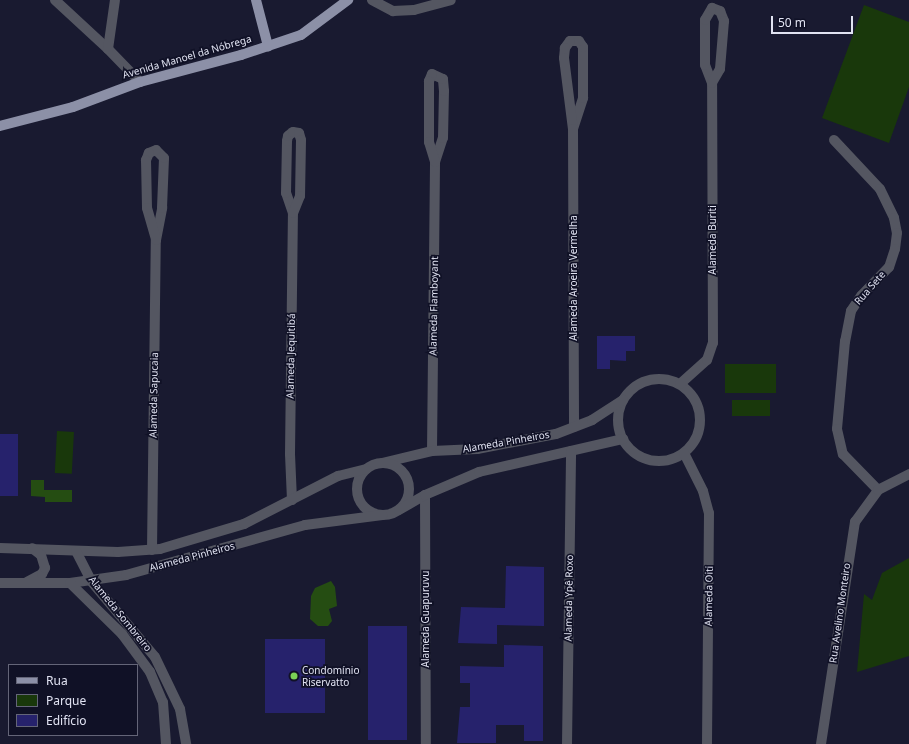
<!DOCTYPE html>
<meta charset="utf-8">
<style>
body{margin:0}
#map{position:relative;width:909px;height:744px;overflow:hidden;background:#191a30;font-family:"Noto Sans",sans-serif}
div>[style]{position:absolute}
.green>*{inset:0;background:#19380b;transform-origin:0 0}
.water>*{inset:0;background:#254d12}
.building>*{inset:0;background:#26226c;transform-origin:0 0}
.minor>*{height:10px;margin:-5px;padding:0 5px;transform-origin:5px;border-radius:5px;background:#545661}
.minor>.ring{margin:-5px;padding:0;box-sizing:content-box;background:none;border:10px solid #545661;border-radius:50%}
.major>*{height:10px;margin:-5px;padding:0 5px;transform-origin:5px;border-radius:5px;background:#8c90a7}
.dots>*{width:11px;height:11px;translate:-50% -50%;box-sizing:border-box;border:2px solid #101126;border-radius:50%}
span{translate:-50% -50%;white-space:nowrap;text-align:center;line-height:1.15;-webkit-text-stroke:3.5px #101126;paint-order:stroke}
.street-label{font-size:10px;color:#e1e3f2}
.poi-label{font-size:10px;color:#e1e3f2}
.left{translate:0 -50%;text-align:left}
.legend{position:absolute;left:8px;top:664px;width:130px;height:72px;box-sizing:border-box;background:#101126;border:1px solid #646578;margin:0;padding:5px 7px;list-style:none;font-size:12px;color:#e1e3f2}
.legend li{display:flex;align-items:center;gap:8px;height:20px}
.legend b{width:20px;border:1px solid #646578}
.scale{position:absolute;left:771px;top:16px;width:82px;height:18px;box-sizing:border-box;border:2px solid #e1e3f2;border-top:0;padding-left:5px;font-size:12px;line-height:14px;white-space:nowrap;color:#e1e3f2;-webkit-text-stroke:3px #101126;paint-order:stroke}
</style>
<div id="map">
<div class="green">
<i style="clip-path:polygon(864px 5px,909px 22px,909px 87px,889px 143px,822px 118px)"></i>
<i style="left:725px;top:364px;width:51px;height:29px"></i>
<i style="left:770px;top:400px;width:16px;height:38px;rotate:90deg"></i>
<i style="left:57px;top:431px;width:17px;height:42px;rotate:3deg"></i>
<i style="clip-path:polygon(909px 558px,909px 656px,857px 672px,864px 594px,872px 600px,882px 573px)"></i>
</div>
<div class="water">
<i style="clip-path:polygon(31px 480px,44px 480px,44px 490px,72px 490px,72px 502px,45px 502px,45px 497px,31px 496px)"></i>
<i style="clip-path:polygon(331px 581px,335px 587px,337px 606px,329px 609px,332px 621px,328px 626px,318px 626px,310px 619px,311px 596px,315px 588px)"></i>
</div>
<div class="building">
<i style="clip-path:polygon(597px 336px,635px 336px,635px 351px,626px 351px,626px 361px,610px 360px,610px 369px,597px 369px)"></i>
<i style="left:0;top:434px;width:18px;height:62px"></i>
<i style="clip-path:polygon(506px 566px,544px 567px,544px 626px,497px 625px,497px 644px,458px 643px,461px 607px,505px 608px)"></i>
<i style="left:368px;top:626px;width:39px;height:114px"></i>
<i style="left:265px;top:639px;width:60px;height:74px"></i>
<i style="clip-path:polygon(504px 645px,543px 646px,543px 741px,524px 741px,524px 725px,496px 725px,496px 743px,457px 743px,460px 707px,470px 707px,470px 683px,460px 683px,460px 666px,504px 667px)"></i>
</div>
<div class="minor">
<i style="left:55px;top:0;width:72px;rotate:42.8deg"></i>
<i style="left:108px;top:49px;width:46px;rotate:45.9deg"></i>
<i style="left:372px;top:0;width:24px;rotate:28deg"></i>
<i style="left:393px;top:11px;width:21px;rotate:-3deg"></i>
<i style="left:414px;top:10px;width:38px;rotate:-15deg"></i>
<i style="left:108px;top:49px;width:49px;rotate:-81.9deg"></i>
<i style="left:573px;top:129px;width:33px;rotate:-72deg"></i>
<i style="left:583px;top:98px;width:51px;rotate:-90deg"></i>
<i style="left:583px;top:47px;width:7px;rotate:-124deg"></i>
<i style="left:579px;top:41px;width:9px;rotate:180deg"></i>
<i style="left:570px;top:41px;width:9px;rotate:126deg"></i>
<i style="left:565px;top:48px;width:10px;rotate:96deg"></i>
<i style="left:564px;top:58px;width:72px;rotate:82.8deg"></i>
<i style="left:573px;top:129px;width:298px;rotate:89.8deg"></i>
<i style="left:834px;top:140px;width:67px;rotate:46.8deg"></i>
<i style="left:880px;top:189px;width:32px;rotate:64deg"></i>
<i style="left:894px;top:218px;width:15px;rotate:79deg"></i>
<i style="left:897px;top:233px;width:16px;rotate:97deg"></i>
<i style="left:895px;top:249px;width:19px;rotate:108deg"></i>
<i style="left:889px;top:267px;width:40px;rotate:134deg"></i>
<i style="left:861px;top:296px;width:18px;rotate:124deg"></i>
<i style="left:851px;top:311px;width:31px;rotate:101deg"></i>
<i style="left:845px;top:341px;width:88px;rotate:95.2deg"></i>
<i style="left:837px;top:429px;width:26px;rotate:77deg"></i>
<i style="left:843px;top:454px;width:50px;rotate:45.8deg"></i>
<i class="ring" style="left:618px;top:379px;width:72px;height:72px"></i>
<i style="left:680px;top:384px;width:36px;rotate:-42deg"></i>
<i style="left:707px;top:360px;width:18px;rotate:-71deg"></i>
<i style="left:713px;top:343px;width:260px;rotate:-90.2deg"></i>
<i style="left:712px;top:83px;width:19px;rotate:-111deg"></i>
<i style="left:705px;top:65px;width:45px;rotate:-90deg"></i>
<i style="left:705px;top:20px;width:14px;rotate:-60deg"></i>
<i style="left:712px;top:8px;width:9px;rotate:21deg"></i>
<i style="left:720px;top:11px;width:11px;rotate:68deg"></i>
<i style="left:724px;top:21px;width:48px;rotate:94.8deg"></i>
<i style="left:720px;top:69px;width:16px;rotate:120deg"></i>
<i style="left:432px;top:451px;width:289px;rotate:-89.4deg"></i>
<i style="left:435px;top:162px;width:25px;rotate:-72deg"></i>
<i style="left:443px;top:138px;width:47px;rotate:-88.8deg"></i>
<i style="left:444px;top:91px;width:12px;rotate:-95deg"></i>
<i style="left:443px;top:79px;width:12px;rotate:-156deg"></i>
<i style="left:432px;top:74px;width:8px;rotate:113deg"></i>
<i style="left:429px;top:81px;width:61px;rotate:90deg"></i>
<i style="left:429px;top:142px;width:21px;rotate:73deg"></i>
<i style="left:684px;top:453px;width:42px;rotate:63.4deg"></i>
<i style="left:703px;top:491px;width:23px;rotate:75deg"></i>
<i style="left:709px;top:513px;width:231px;rotate:90.5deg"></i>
<i style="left:382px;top:463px;width:51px;rotate:-13.5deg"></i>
<i style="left:432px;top:451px;width:45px;rotate:-2.5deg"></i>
<i style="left:477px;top:449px;width:80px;rotate:-10.8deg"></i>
<i style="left:556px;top:434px;width:39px;rotate:-21deg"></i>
<i style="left:592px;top:420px;width:37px;rotate:-33deg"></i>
<i class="ring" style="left:357px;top:463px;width:42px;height:42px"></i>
<i style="left:425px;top:495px;width:249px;rotate:89.8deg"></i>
<i style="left:292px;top:500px;width:46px;rotate:-92.5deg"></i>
<i style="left:290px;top:454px;width:241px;rotate:-89.3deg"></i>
<i style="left:293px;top:213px;width:21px;rotate:-109deg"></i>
<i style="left:286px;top:193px;width:52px;rotate:-88.9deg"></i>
<i style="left:287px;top:141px;width:5px;rotate:-79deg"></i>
<i style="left:288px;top:136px;width:6px;rotate:-39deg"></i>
<i style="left:293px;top:132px;width:6px;rotate:9deg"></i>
<i style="left:299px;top:133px;width:7px;rotate:74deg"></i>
<i style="left:301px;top:140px;width:56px;rotate:91deg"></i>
<i style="left:300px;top:196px;width:18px;rotate:112deg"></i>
<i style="left:399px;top:510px;width:30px;rotate:-30deg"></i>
<i style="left:425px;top:495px;width:59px;rotate:-23.1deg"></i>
<i style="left:479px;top:472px;width:148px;rotate:-12.9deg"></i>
<i style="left:0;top:548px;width:118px;rotate:1.9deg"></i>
<i style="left:118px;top:552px;width:42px;rotate:-4.1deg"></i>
<i style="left:160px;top:549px;width:88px;rotate:-16.6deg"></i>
<i style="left:244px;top:524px;width:106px;rotate:-27.1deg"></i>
<i style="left:338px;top:476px;width:29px;rotate:-14deg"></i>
<i style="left:152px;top:550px;width:310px;rotate:-89.3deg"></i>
<i style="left:156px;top:240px;width:33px;rotate:-79deg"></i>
<i style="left:162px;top:208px;width:50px;rotate:-87.7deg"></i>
<i style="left:164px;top:158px;width:11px;rotate:-135deg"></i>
<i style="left:156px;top:150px;width:8px;rotate:157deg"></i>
<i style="left:149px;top:153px;width:8px;rotate:113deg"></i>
<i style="left:146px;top:160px;width:48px;rotate:88.8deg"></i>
<i style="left:147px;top:208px;width:33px;rotate:74deg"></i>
<i style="left:76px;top:551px;width:34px;rotate:63deg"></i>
<i style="left:91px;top:581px;width:99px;rotate:49.9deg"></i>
<i style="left:155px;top:657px;width:58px;rotate:64.3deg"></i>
<i style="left:180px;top:709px;width:36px;rotate:80deg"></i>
<i style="left:27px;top:582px;width:17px;rotate:-28deg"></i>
<i style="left:42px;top:574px;width:7px;rotate:-63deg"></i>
<i style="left:45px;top:568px;width:14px;rotate:-107deg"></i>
<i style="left:41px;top:555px;width:11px;rotate:-142deg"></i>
<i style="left:0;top:583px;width:70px"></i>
<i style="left:70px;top:583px;width:57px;rotate:-8.1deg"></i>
<i style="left:126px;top:575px;width:186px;rotate:-15.6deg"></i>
<i style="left:305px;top:525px;width:78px;rotate:-7.4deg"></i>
<i style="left:70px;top:583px;width:73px;rotate:44.4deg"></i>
<i style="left:122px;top:634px;width:47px;rotate:53.6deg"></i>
<i style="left:150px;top:672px;width:33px;rotate:67deg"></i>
<i style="left:163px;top:702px;width:42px;rotate:85.9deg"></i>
<i style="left:567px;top:744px;width:293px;rotate:-89.2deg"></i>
<i style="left:821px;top:744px;width:225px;rotate:-81.3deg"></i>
<i style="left:855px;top:522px;width:39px;rotate:-54deg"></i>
<i style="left:878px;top:490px;width:35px;rotate:-27deg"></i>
</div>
<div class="major">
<i style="left:256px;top:0;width:48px;rotate:75.4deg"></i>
<i style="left:0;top:126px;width:75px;rotate:-14.6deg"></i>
<i style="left:73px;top:107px;width:72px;rotate:-20.5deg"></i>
<i style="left:140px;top:82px;width:105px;rotate:-15deg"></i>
<i style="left:241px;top:55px;width:63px;rotate:-18.4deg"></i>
<i style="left:301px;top:35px;width:59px;rotate:-36.7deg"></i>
</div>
<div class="dots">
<i style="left:294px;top:676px;background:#7ad156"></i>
</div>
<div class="street-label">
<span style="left:187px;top:57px;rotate:-16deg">Avenida Manoel da Nóbrega</span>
<span style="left:713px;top:240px;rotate:-90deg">Alameda Buriti</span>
<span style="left:574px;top:278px;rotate:-90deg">Alameda Aroeira Vermelha</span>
<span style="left:870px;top:288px;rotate:-49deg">Rua Sete</span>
<span style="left:434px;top:306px;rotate:-89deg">Alameda Flamboyant</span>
<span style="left:291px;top:356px;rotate:-89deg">Alameda Jequitibá</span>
<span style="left:154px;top:395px;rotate:-89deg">Alameda Sapucaia</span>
<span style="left:506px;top:442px;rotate:-10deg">Alameda Pinheiros</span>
<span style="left:192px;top:557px;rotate:-15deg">Alameda Pinheiros</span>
<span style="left:709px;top:596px;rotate:-89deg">Alameda Oiti</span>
<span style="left:569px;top:598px;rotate:-89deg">Alameda Ypê Roxo</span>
<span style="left:840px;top:613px;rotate:-82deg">Rua Avelino Monteiro</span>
<span style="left:120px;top:614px;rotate:51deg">Alameda Sombreiro</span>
<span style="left:426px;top:619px;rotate:-90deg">Alameda Guapuruvu</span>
</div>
<div class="poi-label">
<span class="left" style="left:302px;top:676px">Condomínio<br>Riservatto</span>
</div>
<ul class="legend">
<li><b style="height:5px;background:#8c90a7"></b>Rua</li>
<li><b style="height:11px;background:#19380b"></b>Parque</li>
<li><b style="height:11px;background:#26226c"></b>Edifício</li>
</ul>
<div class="scale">50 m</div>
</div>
